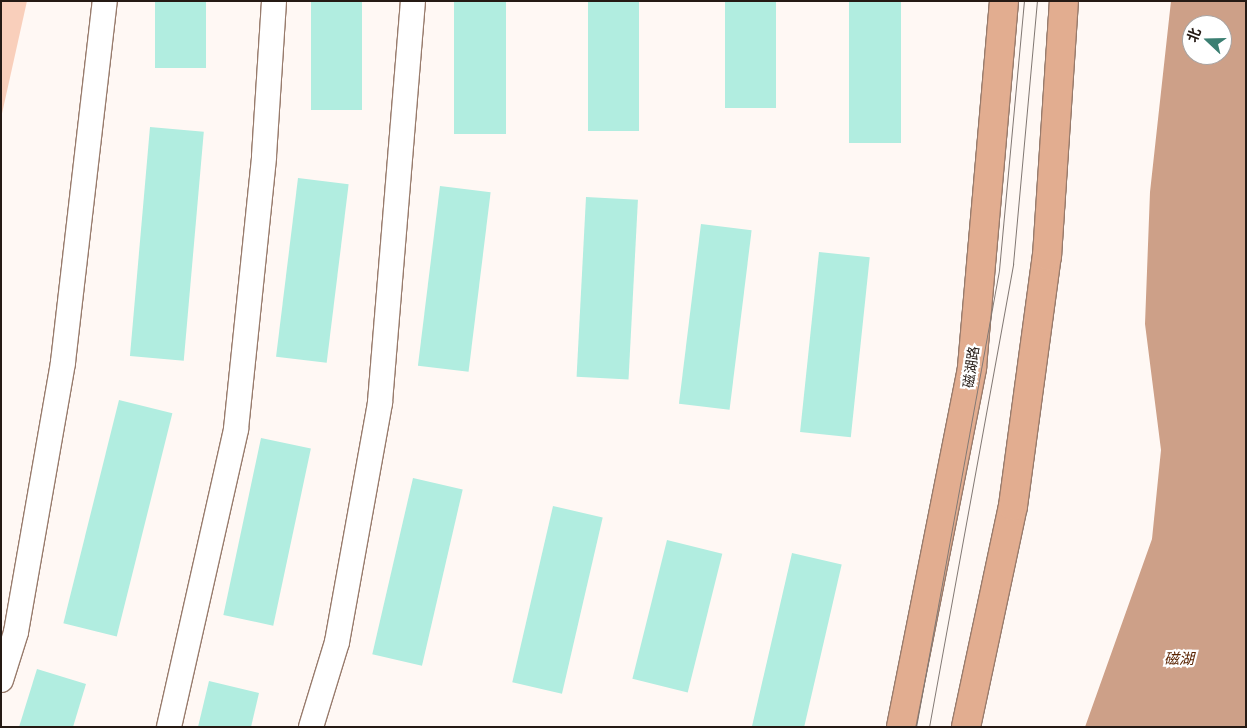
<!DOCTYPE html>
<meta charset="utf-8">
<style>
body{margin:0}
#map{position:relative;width:1247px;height:728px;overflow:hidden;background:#fff8f4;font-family:"Exo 2","Noto Sans SC",sans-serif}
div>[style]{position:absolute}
.green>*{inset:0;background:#f9cfbb}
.water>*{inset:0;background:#cda088}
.building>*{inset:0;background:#b1ede0;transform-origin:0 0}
.roads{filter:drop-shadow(1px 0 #987b6c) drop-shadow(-1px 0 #987b6c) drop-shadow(0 1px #987b6c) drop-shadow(0 -1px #987b6c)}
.minor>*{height:24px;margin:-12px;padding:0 12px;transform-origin:12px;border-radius:12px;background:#fff}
.major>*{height:28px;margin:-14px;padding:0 14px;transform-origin:14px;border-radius:14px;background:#e2ad90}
.tram>*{height:1px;margin:-0.5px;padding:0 0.5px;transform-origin:0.5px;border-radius:0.5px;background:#827873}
span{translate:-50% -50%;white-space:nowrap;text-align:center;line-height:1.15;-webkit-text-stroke:4.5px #fff;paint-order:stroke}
.street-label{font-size:14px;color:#251a14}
.water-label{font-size:15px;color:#5a2300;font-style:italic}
.frame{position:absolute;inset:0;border:2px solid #251a14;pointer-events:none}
.north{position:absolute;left:1182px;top:15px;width:50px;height:50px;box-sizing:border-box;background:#fff;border:1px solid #a8a3a1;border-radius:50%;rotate:291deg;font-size:14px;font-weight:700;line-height:20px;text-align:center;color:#251a14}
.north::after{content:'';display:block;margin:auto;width:18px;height:22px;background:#3b7f72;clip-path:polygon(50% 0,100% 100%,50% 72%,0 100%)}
</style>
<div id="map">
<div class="green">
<i style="clip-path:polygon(1px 1px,27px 1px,1px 118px)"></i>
</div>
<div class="water">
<i style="clip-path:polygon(evenodd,1171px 1px,1246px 1px,1246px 727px,1085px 727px,1152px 539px,1161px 450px,1145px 324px,1150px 192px,1171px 1px,1192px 25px,1222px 25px,1222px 55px,1192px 55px,1192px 25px)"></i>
</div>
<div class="building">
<i style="left:155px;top:1px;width:51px;height:67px"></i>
<i style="left:311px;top:1px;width:51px;height:109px"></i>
<i style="left:454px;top:1px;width:52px;height:133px"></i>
<i style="left:588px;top:1px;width:51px;height:130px"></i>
<i style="left:725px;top:1px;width:51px;height:107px"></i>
<i style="left:849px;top:1px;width:52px;height:142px"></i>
<i style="left:150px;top:127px;width:54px;height:230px;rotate:5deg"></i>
<i style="left:298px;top:178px;width:51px;height:180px;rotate:7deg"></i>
<i style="left:440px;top:186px;width:51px;height:181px;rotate:7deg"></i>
<i style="left:586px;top:197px;width:52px;height:180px;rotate:3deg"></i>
<i style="left:701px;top:224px;width:51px;height:181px;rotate:7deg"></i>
<i style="left:819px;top:252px;width:51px;height:181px;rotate:6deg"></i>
<i style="left:119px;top:400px;width:55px;height:230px;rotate:14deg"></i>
<i style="left:261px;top:438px;width:51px;height:181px;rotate:12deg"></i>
<i style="left:413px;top:478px;width:51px;height:181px;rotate:13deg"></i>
<i style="left:553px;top:506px;width:51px;height:181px;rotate:13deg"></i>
<i style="left:667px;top:540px;width:57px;height:143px;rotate:14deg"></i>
<i style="left:792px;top:553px;width:51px;height:179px;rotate:13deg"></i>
<i style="clip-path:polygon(37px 669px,86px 684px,73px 727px,19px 727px)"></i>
<i style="clip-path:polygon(209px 681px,259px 693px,251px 727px,198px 727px)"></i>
</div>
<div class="roads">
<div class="minor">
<i style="left:1px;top:680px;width:50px;rotate:-72.6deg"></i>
<i style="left:16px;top:632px;width:274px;rotate:-80.1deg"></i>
<i style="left:63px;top:362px;width:363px;rotate:-83.4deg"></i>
<i style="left:169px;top:727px;width:305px;rotate:-77.3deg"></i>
<i style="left:236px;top:429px;width:274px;rotate:-84.1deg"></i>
<i style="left:264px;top:156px;width:155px;rotate:-86.3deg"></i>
<i style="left:311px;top:727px;width:89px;rotate:-73deg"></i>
<i style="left:337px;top:642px;width:244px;rotate:-79.8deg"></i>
<i style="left:380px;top:402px;width:402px;rotate:-85.3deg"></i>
</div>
<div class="major">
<i style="left:901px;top:727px;width:367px;rotate:-78.8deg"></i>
<i style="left:972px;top:367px;width:367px;rotate:-85deg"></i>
<i style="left:966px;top:727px;width:226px;rotate:-78deg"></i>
<i style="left:1013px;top:506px;width:252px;rotate:-82.3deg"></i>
<i style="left:1047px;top:256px;width:256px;rotate:-86.2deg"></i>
</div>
</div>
<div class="tram">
<i style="left:916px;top:727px;width:464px;rotate:-79.7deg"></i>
<i style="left:999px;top:270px;width:270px;rotate:-84.7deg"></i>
<i style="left:929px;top:727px;width:471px;rotate:-79.7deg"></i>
<i style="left:1013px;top:264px;width:264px;rotate:-84.8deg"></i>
</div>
<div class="street-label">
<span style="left:971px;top:367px;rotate:-82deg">磁湖路</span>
</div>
<div class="water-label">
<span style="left:1179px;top:659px">磁湖</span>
</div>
<div class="frame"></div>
<div class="north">北</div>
</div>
